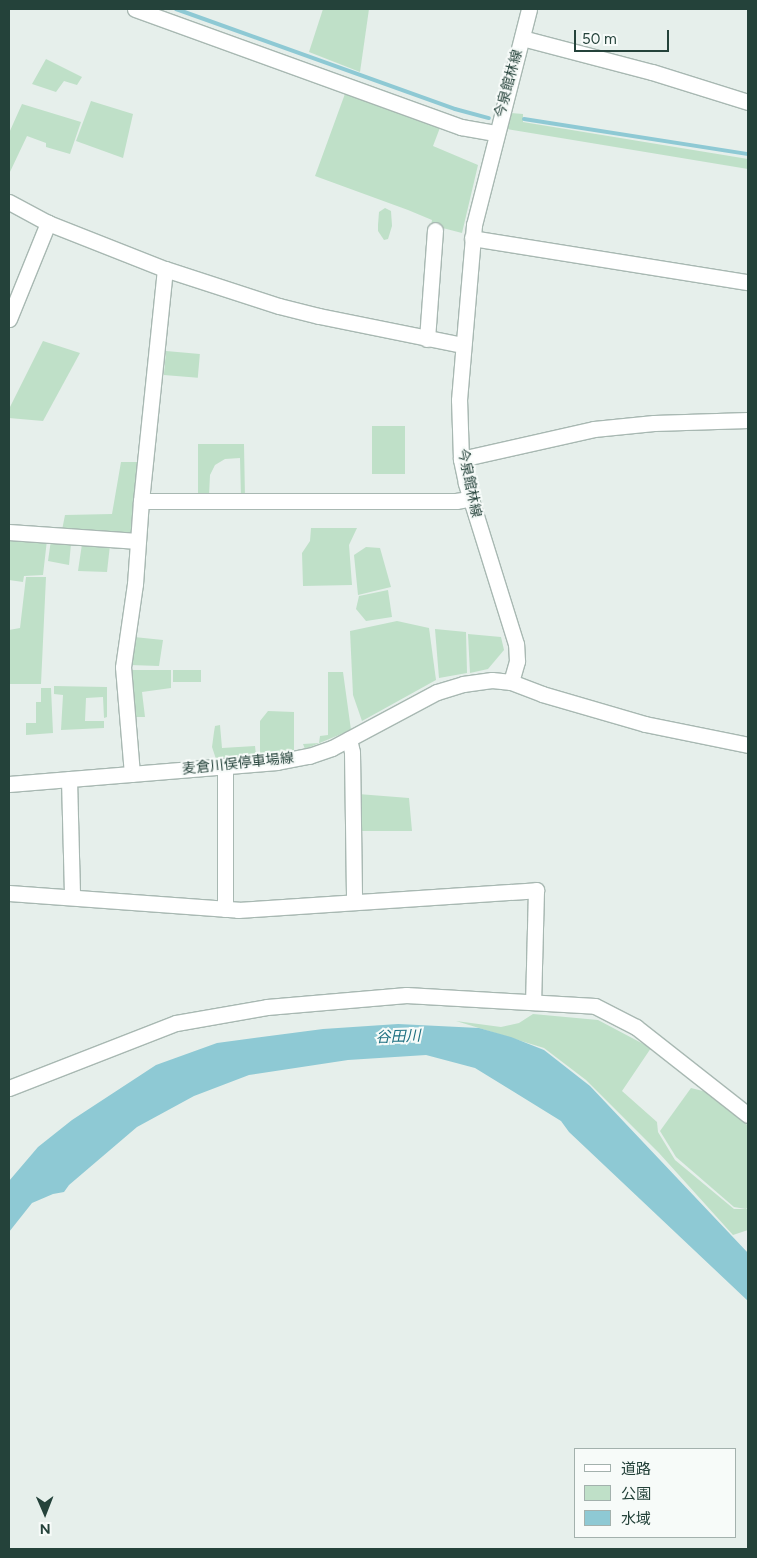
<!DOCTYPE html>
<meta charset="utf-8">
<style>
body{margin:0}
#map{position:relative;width:757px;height:1558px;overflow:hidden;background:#e6efeb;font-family:Figtree,"Noto Sans JP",sans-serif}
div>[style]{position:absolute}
.green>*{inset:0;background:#bfe0c8;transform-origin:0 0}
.water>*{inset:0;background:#8ec9d4}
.stream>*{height:4px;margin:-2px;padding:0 2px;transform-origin:2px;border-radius:2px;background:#8ec9d4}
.roads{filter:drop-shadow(1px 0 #a8b8b2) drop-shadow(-1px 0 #a8b8b2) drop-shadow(0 1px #a8b8b2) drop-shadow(0 -1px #a8b8b2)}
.street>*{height:15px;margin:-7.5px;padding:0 7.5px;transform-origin:7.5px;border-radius:7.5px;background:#fff}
.secondary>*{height:15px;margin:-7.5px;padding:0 7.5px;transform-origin:7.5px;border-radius:7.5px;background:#fff}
span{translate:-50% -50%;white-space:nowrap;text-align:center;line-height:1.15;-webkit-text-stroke:4px #f7fbf9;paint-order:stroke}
.street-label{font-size:14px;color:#24423a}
.water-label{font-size:15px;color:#1c6f80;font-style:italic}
.frame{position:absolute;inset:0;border:10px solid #24423a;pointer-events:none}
.legend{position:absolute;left:574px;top:1448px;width:162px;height:90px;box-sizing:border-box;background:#f7fbf9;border:1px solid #a3b1ad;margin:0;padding:6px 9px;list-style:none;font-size:15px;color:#24423a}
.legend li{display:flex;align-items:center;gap:10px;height:25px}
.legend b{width:25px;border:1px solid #a3b1ad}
.north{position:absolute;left:20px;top:1488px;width:50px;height:50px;-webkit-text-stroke:4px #f7fbf9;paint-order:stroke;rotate:179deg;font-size:14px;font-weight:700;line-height:20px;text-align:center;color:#24423a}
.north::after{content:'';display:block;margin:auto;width:18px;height:22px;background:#24423a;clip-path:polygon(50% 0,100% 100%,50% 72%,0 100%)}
.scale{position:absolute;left:574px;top:30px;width:95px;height:22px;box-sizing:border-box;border:2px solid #24423a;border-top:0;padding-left:6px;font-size:15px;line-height:18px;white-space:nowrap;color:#24423a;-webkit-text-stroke:4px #f7fbf9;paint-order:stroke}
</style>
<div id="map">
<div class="green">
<i style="clip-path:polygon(323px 9px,369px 9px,360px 72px,309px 52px)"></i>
<i style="clip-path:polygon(46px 59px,82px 77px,77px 85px,64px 81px,56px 92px,32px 84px)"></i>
<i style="clip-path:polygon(346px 91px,441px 125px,433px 146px,478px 165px,462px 233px,431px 225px,432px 220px,408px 210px,315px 176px)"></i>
<i style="clip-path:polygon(91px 101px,133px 114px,123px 158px,76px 141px)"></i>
<i style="clip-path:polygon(22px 104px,81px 122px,70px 154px,46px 147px,46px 143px,27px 136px,9px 174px,9px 133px)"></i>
<i style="clip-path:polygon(511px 113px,523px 114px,523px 122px,748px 159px,748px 169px,507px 129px)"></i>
<i style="clip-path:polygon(385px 208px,391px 211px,392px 226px,388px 239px,384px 240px,378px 231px,378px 225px,379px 212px)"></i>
<i style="clip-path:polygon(43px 341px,80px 353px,43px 421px,9px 418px,9px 409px)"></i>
<i style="left:166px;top:351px;width:34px;height:24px;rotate:5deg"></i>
<i style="left:372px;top:426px;width:33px;height:48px"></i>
<i style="clip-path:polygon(198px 444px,244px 444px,245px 498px,241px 498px,240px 458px,225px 459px,215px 465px,210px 475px,209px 496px,198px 496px)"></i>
<i style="clip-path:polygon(121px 462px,139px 462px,132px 534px,62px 530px,65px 515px,112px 514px)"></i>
<i style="clip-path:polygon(311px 528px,357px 528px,349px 545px,352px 585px,303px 586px,302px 553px,310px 541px)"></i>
<i style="clip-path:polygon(9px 537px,47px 540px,43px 575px,24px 576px,23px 582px,9px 580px)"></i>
<i style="clip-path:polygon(51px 540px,69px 541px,71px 544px,69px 565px,48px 561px)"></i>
<i style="clip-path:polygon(82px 544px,110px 545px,107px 572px,78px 571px)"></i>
<i style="clip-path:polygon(366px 547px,380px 548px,391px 587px,358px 595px,354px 555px)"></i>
<i style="clip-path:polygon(26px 577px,46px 577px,41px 684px,9px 684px,9px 630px,20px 628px)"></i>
<i style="clip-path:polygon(388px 590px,392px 617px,366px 621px,356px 609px,359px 596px)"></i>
<i style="clip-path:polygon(397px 621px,429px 628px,436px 680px,362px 721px,353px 695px,350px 631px)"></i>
<i style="clip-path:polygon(435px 629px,466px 632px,467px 673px,439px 678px)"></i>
<i style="clip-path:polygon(468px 634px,501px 637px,504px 650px,488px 669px,470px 673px)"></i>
<i style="clip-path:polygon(134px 637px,163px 640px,159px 666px,130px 665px)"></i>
<i style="clip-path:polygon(131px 670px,171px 670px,171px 688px,142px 692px,145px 717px,134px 717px)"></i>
<i style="left:173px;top:670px;width:28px;height:12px"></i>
<i style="clip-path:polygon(328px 672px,343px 672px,351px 730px,305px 749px,303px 744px,319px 743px,320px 736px,328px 735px)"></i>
<i style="clip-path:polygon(54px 686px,107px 687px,107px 717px,104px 718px,103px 697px,86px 698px,85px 721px,104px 721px,104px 728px,61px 730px,63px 695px,54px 694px)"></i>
<i style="clip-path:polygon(41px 688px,51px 688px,53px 733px,26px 735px,26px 723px,36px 723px,36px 702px,41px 702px)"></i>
<i style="clip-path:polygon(268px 711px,294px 712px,294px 751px,260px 755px,260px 721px)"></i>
<i style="clip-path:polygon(220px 725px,222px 748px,255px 746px,256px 755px,216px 759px,212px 747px,214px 732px,215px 726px)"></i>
<i style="clip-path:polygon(358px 794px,409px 798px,412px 831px,359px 831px)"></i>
<i style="clip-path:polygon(533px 1014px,598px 1020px,651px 1048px,622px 1091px,657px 1122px,658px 1132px,675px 1160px,734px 1209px,748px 1209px,748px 1230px,733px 1235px,659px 1153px,586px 1080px,544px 1048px,456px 1021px,501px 1027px,519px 1023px)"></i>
<i style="clip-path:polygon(691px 1088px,715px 1094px,748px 1126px,748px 1207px,746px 1209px,734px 1207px,676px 1157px,660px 1131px)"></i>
</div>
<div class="water">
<i style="clip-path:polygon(398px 1024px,479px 1028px,511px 1037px,544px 1050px,590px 1086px,748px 1253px,748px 1301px,569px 1132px,561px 1121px,475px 1068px,426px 1055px,348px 1060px,249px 1075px,194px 1096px,137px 1127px,69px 1185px,64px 1192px,53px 1194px,32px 1203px,9px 1232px,9px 1181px,38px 1147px,72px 1120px,156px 1065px,217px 1043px,323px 1029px)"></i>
</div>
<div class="stream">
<i style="left:176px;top:9px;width:296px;rotate:19.7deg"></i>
<i style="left:455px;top:109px;width:35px;rotate:15deg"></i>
<i style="left:524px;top:119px;width:227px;rotate:8.9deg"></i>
</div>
<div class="roads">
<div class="street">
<i style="left:135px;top:9px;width:347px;rotate:19.9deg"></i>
<i style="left:461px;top:127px;width:36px;rotate:10deg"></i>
<i style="left:522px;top:38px;width:134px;rotate:14.7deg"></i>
<i style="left:652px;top:72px;width:101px;rotate:17.4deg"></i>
<i style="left:9px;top:202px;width:44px;rotate:28.3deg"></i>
<i style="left:48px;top:223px;width:126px;rotate:21.5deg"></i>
<i style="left:165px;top:269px;width:120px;rotate:18deg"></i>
<i style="left:279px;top:306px;width:41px;rotate:14deg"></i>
<i style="left:319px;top:316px;width:147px;rotate:11.4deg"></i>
<i style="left:472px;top:238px;width:279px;rotate:9.1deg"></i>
<i style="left:9px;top:319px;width:104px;rotate:-67.9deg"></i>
<i style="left:427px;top:339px;width:109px;rotate:-85.8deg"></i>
<i style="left:461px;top:459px;width:136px;rotate:-12.7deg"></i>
<i style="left:594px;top:429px;width:60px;rotate:-5.7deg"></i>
<i style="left:654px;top:423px;width:94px;rotate:-1.8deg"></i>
<i style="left:141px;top:501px;width:315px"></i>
<i style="left:456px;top:501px;width:13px;rotate:-9deg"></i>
<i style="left:9px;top:532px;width:129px;rotate:4deg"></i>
<i style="left:349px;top:739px;width:13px;rotate:77deg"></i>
<i style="left:352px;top:752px;width:150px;rotate:89.2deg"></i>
<i style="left:132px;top:774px;width:107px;rotate:-94.8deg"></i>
<i style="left:123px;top:667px;width:84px;rotate:-81.8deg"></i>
<i style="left:135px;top:584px;width:83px;rotate:-85.9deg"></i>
<i style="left:141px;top:501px;width:233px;rotate:-84.1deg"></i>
<i style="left:69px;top:779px;width:117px;rotate:88.5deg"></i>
<i style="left:9px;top:893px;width:230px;rotate:4.2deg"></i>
<i style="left:238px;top:910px;width:299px;rotate:-3.8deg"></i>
<i style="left:536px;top:890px;width:112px;rotate:91.5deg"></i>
<i style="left:225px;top:909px;width:143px;rotate:-90deg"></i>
<i style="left:9px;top:1088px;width:179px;rotate:-21.3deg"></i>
<i style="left:176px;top:1023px;width:92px;rotate:-10deg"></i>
<i style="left:267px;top:1007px;width:140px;rotate:-4.9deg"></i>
<i style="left:406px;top:995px;width:189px;rotate:3.3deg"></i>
<i style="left:595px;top:1006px;width:46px;rotate:27.1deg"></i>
<i style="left:636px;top:1027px;width:142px;rotate:38.2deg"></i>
</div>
<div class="secondary">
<i style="left:511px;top:682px;width:22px;rotate:-74deg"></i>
<i style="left:517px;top:661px;width:17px;rotate:-93deg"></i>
<i style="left:516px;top:644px;width:169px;rotate:-107.3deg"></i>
<i style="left:466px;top:483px;width:25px;rotate:-102deg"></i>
<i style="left:461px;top:459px;width:59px;rotate:-91.9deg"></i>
<i style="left:459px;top:400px;width:176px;rotate:-85.1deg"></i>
<i style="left:474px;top:225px;width:223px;rotate:-75.7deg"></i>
<i style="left:9px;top:784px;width:269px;rotate:-4.7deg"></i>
<i style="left:277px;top:762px;width:33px;rotate:-11deg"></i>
<i style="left:309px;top:756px;width:24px;rotate:-19deg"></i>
<i style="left:332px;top:748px;width:119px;rotate:-28.1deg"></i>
<i style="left:437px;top:692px;width:27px;rotate:-17deg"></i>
<i style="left:463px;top:684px;width:29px;rotate:-8deg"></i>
<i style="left:492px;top:680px;width:19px;rotate:6deg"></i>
<i style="left:511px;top:682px;width:33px;rotate:21deg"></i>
<i style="left:542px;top:694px;width:107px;rotate:16.2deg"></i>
<i style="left:645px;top:724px;width:105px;rotate:11.5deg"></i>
</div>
</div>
<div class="street-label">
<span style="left:509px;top:84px;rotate:-75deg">今泉館林線</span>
<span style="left:469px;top:483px;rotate:78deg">今泉館林線</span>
<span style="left:238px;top:764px;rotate:-6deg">麦倉川俣停車場線</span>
</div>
<div class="water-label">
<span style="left:398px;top:1037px;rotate:-2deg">谷田川</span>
</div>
<div class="frame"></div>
<ul class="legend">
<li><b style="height:6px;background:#fff"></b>道路</li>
<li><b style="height:14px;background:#bfe0c8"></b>公園</li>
<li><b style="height:14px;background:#8ec9d4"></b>水域</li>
</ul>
<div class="north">N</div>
<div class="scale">50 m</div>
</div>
